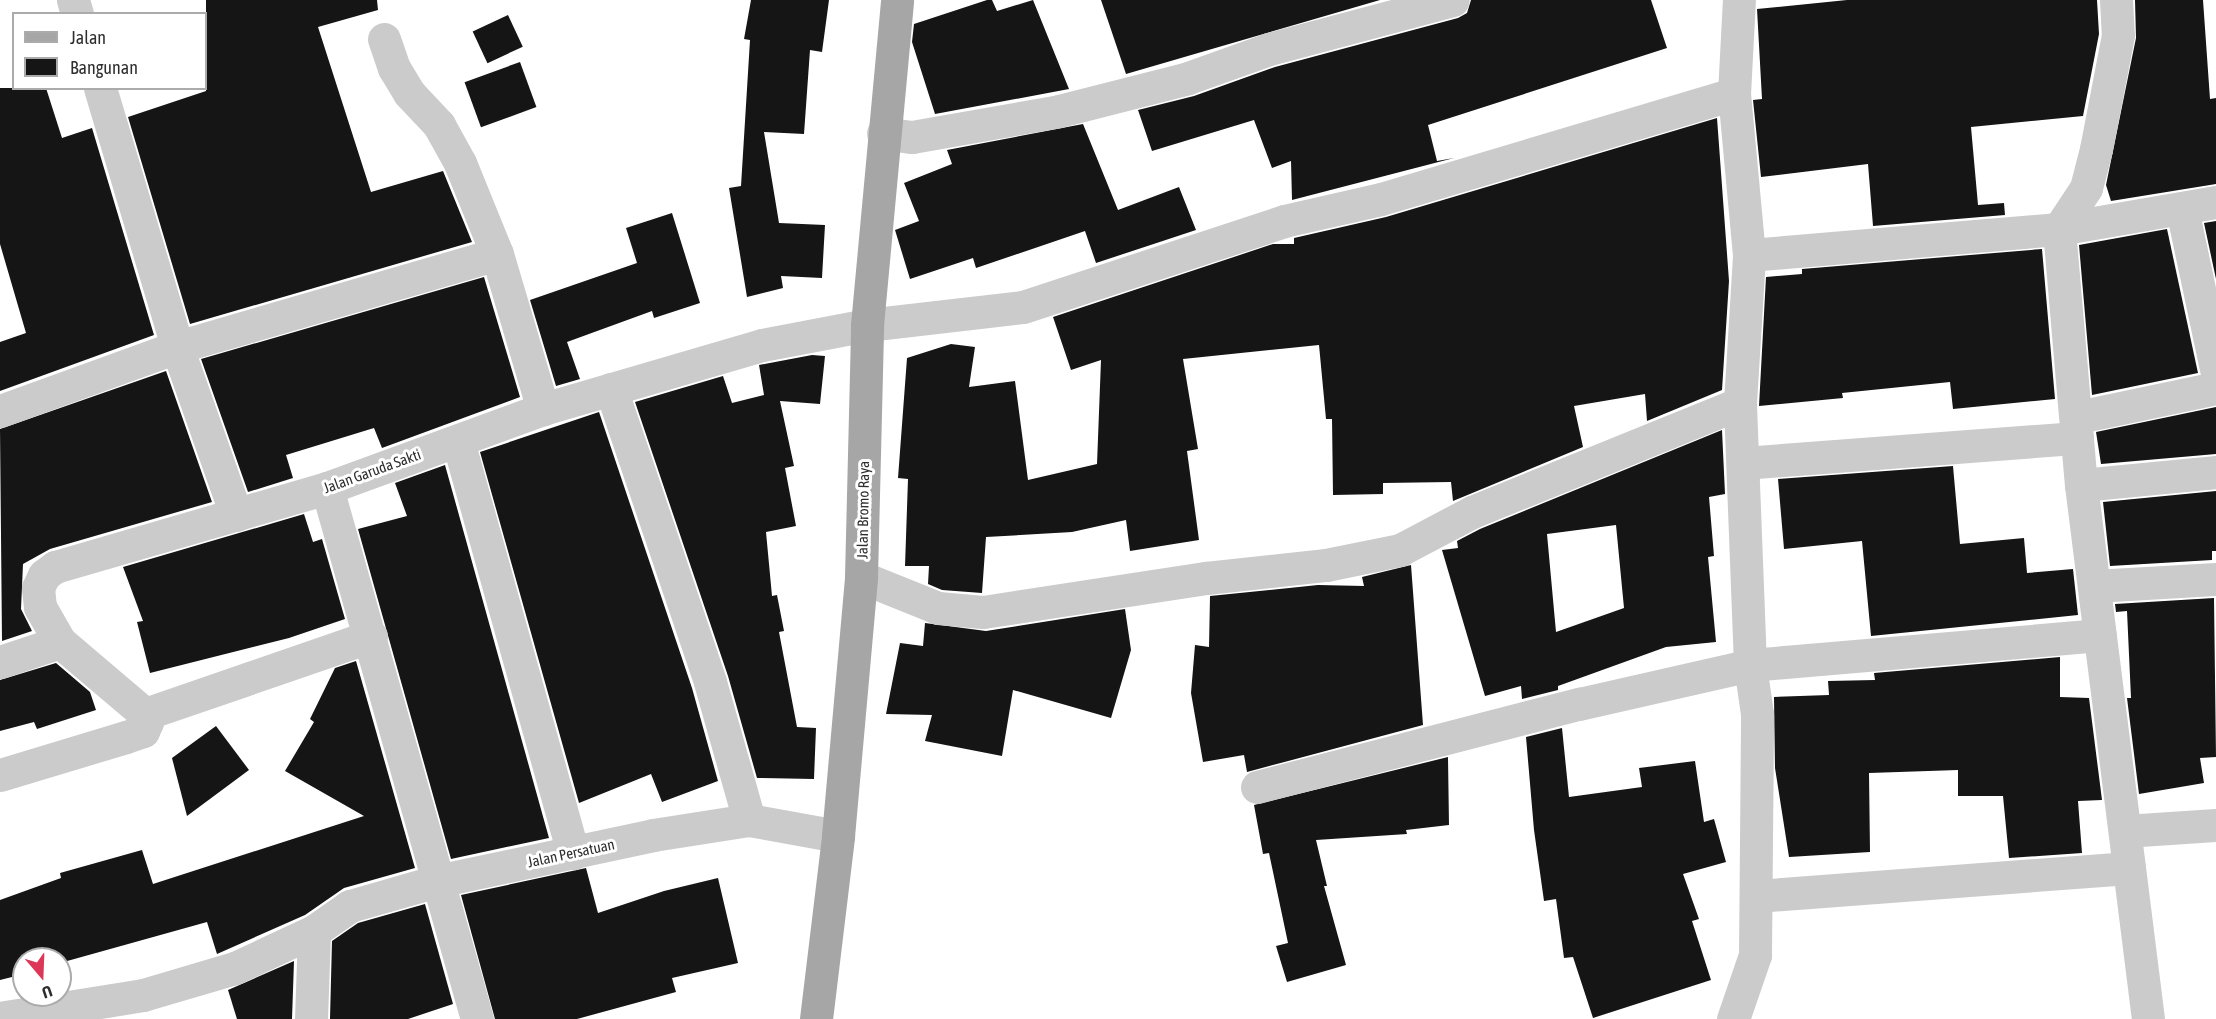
<!DOCTYPE html>
<style>
body{margin:0}
#map{position:relative;width:2216px;height:1019px;overflow:hidden;background:#fff;font-family:"Asap Condensed",sans-serif}
div>[style]{position:absolute}
.building>*{inset:0;background:#151515;transform-origin:0 0}
.minor>*{height:33px;margin:-16.5px;padding:0 16.5px;transform-origin:16.5px;border-radius:16.5px;background:#cbcbcb}
.major>*{height:33px;margin:-16.5px;padding:0 16.5px;transform-origin:16.5px;border-radius:16.5px;background:#a6a6a6}
span{translate:-50% -50%;white-space:nowrap;text-align:center;line-height:1.15;-webkit-text-stroke:6px #fff;paint-order:stroke}
.street-label{font-size:15px;color:#2e2e2e}
.legend{position:absolute;left:12px;top:12px;width:195px;height:78px;box-sizing:border-box;background:#fff;border:2px solid #ababab;margin:0;padding:8px 10px;list-style:none;font-size:18px;color:#2e2e2e}
.legend li{display:flex;align-items:center;gap:12px;height:30px}
.legend b{width:30px;border:2px solid #ababab}
.north{position:absolute;left:12px;top:947px;width:60px;height:60px;box-sizing:border-box;background:#fff;border:2px solid #ababab;border-radius:50%;rotate:161deg;font-size:16px;font-weight:700;line-height:24px;text-align:center;color:#2e2e2e}
.north::after{content:'';display:block;margin:auto;width:21px;height:27px;background:#dd3757;clip-path:polygon(50% 0,100% 100%,50% 72%,0 100%)}
</style>
<div id="map">
<div class="building">
<i style="clip-path:polygon(206px 0,377px 0,378px 10px,318px 27px,371px 192px,443px 171px,472px 242px,190px 324px,128px 117px,206px 91px)"></i>
<i style="clip-path:polygon(751px 0,829px 0,822px 52px,810px 50px,804px 134px,764px 132px,779px 223px,825px 225px,822px 278px,781px 276px,783px 288px,747px 297px,729px 188px,741px 186px,750px 40px,744px 39px)"></i>
<i style="clip-path:polygon(987px 0,992px 0,997px 11px,1033px 0,1069px 89px,935px 114px,912px 42px,914px 24px)"></i>
<i style="clip-path:polygon(1101px 0,1380px 0,1126px 74px)"></i>
<i style="clip-path:polygon(1471px 0,1651px 0,1667px 48px,1428px 125px,1437px 161px,1454px 158px,1292px 200px,1291px 161px,1272px 168px,1254px 120px,1152px 151px,1138px 110px,1194px 96px,1275px 67px,1458px 18px,1467px 13px)"></i>
<i style="clip-path:polygon(1847px 0,2097px 0,2099px 34px,2083px 116px,1971px 127px,1978px 205px,2004px 203px,2005px 215px,1873px 226px,1868px 164px,1761px 177px,1753px 100px,1762px 99px,1757px 9px)"></i>
<i style="clip-path:polygon(2135px 0,2203px 0,2210px 99px,2216px 98px,2216px 184px,2111px 201px,2106px 185px,2136px 38px)"></i>
<i style="left:508px;top:15px;width:35px;height:39px;rotate:65deg"></i>
<i style="left:520px;top:62px;width:48px;height:59px;rotate:70deg"></i>
<i style="clip-path:polygon(0 88px,46px 88px,62px 138px,92px 128px,154px 335px,0 391px,0 342px,26px 333px,0 244px)"></i>
<i style="clip-path:polygon(1717px 118px,1729px 281px,1722px 390px,1647px 421px,1645px 394px,1574px 406px,1583px 447px,1453px 501px,1451px 482px,1383px 483px,1383px 494px,1333px 495px,1332px 419px,1326px 419px,1319px 345px,1183px 359px,1198px 449px,1187px 451px,1199px 540px,1130px 551px,1126px 520px,1072px 532px,986px 537px,982px 593px,942px 590px,928px 584px,929px 566px,905px 566px,908px 479px,898px 478px,907px 358px,951px 344px,975px 347px,969px 387px,1015px 381px,1028px 480px,1097px 464px,1101px 360px,1071px 370px,1053px 317px,1273px 244px,1294px 244px,1294px 238px,1386px 217px)"></i>
<i style="clip-path:polygon(1083px 124px,1118px 210px,1179px 187px,1196px 230px,1096px 263px,1085px 231px,976px 268px,973px 258px,910px 279px,895px 230px,919px 221px,904px 183px,952px 164px,947px 150px)"></i>
<i style="clip-path:polygon(672px 213px,700px 303px,654px 318px,652px 311px,567px 342px,580px 379px,556px 386px,530px 300px,637px 263px,626px 228px)"></i>
<i style="clip-path:polygon(2216px 221px,2216px 279px,2204px 223px)"></i>
<i style="clip-path:polygon(2167px 229px,2198px 373px,2092px 395px,2079px 245px)"></i>
<i style="clip-path:polygon(2042px 249px,2055px 399px,1953px 409px,1950px 382px,1842px 393px,1843px 398px,1759px 406px,1766px 277px,1802px 274px,1802px 269px)"></i>
<i style="clip-path:polygon(484px 277px,520px 397px,382px 448px,374px 428px,286px 455px,293px 478px,248px 492px,201px 359px)"></i>
<i style="clip-path:polygon(812px 355px,825px 356px,820px 404px,780px 401px,794px 466px,785px 468px,796px 526px,766px 532px,772px 596px,777px 595px,784px 631px,779px 632px,797px 727px,816px 728px,814px 779px,757px 778px,728px 676px,635px 402px,723px 376px,732px 403px,764px 395px,759px 365px)"></i>
<i style="clip-path:polygon(166px 371px,212px 502px,50px 549px,23px 564px,21px 609px,32px 631px,2px 641px,0 429px)"></i>
<i style="clip-path:polygon(2216px 407px,2216px 454px,2101px 464px,2096px 432px)"></i>
<i style="clip-path:polygon(599px 412px,692px 688px,718px 781px,662px 802px,651px 774px,579px 803px,480px 452px)"></i>
<i style="clip-path:polygon(evenodd,1722px 430px,1725px 494px,1709px 497px,1714px 556px,1708px 557px,1716px 642px,1666px 647px,1558px 686px,1558px 690px,1522px 699px,1521px 686px,1485px 696px,1442px 550px,1458px 548px,1457px 541px,1480px 529px,1722px 430px,1616px 525px,1624px 608px,1556px 632px,1547px 534px,1616px 525px)"></i>
<i style="clip-path:polygon(445px 465px,549px 838px,451px 859px,358px 529px,407px 516px,395px 483px)"></i>
<i style="clip-path:polygon(1953px 466px,1960px 544px,2024px 538px,2027px 573px,2073px 569px,2078px 615px,1871px 636px,1862px 541px,1784px 549px,1778px 479px)"></i>
<i style="clip-path:polygon(2216px 491px,2216px 551px,2212px 551px,2212px 560px,2110px 566px,2103px 502px)"></i>
<i style="clip-path:polygon(304px 514px,313px 542px,322px 539px,345px 619px,289px 638px,150px 673px,137px 622px,143px 621px,123px 567px)"></i>
<i style="clip-path:polygon(1411px 565px,1423px 725px,1247px 772px,1244px 755px,1203px 762px,1191px 693px,1195px 645px,1209px 647px,1210px 596px,1318px 585px,1364px 586px,1362px 577px)"></i>
<i style="clip-path:polygon(2214px 598px,2216px 757px,2200px 758px,2204px 783px,2139px 794px,2127px 698px,2131px 698px,2127px 611px,2116px 612px,2115px 604px)"></i>
<i style="clip-path:polygon(1125px 609px,1131px 650px,1111px 718px,1013px 690px,1002px 756px,925px 741px,932px 715px,886px 714px,900px 643px,923px 646px,925px 623px,986px 631px)"></i>
<i style="clip-path:polygon(2060px 657px,2060px 697px,2089px 698px,2102px 800px,2078px 801px,2082px 853px,2009px 858px,2003px 796px,1958px 796px,1958px 770px,1869px 773px,1870px 852px,1789px 857px,1775px 768px,1774px 697px,1829px 695px,1828px 681px,1875px 680px,1874px 673px)"></i>
<i style="clip-path:polygon(356px 661px,415px 868px,344px 888px,305px 915px,217px 954px,207px 922px,60px 963px,60px 959px,24px 959px,24px 974px,0 980px,0 900px,61px 878px,60px 873px,142px 850px,153px 884px,364px 816px,285px 771px,314px 722px,310px 719px,335px 668px)"></i>
<i style="clip-path:polygon(56px 663px,90px 692px,96px 710px,37px 729px,34px 722px,0 731px,0 680px)"></i>
<i style="clip-path:polygon(216px 726px,249px 770px,187px 816px,172px 758px)"></i>
<i style="clip-path:polygon(1562px 728px,1569px 797px,1642px 787px,1639px 768px,1695px 761px,1704px 822px,1714px 819px,1726px 862px,1683px 874px,1699px 919px,1692px 921px,1711px 980px,1593px 1018px,1573px 957px,1564px 958px,1556px 899px,1544px 901px,1534px 830px,1526px 737px)"></i>
<i style="clip-path:polygon(1448px 757px,1449px 825px,1406px 830px,1407px 834px,1316px 840px,1327px 886px,1324px 886px,1346px 965px,1287px 982px,1276px 946px,1288px 943px,1269px 853px,1263px 854px,1254px 805px)"></i>
<i style="clip-path:polygon(586px 868px,598px 913px,664px 891px,718px 878px,738px 963px,672px 978px,676px 992px,577px 1019px,495px 1019px,461px 895px)"></i>
<i style="clip-path:polygon(425px 904px,453px 1004px,408px 1019px,330px 1019px,332px 941px,358px 923px)"></i>
<i style="clip-path:polygon(294px 961px,292px 1019px,237px 1019px,228px 990px)"></i>
</div>
<div class="minor">
<i style="left:73px;top:0;width:15px;rotate:74deg"></i>
<i style="left:2116px;top:0;width:35px;rotate:87deg"></i>
<i style="left:2118px;top:35px;width:116px;rotate:100.9deg"></i>
<i style="left:2096px;top:149px;width:40px;rotate:104.4deg"></i>
<i style="left:2086px;top:188px;width:49px;rotate:123.4deg"></i>
<i style="left:2059px;top:229px;width:257px;rotate:85.1deg"></i>
<i style="left:2081px;top:485px;width:538px;rotate:82.85deg"></i>
<i style="left:384px;top:39px;width:31px;rotate:71deg"></i>
<i style="left:394px;top:68px;width:29px;rotate:59deg"></i>
<i style="left:409px;top:93px;width:44px;rotate:46.8deg"></i>
<i style="left:439px;top:125px;width:43px;rotate:61.1deg"></i>
<i style="left:460px;top:163px;width:98px;rotate:67.9deg"></i>
<i style="left:497px;top:254px;width:162px;rotate:73.5deg"></i>
<i style="left:100px;top:88px;width:270px;rotate:73.4deg"></i>
<i style="left:177px;top:347px;width:178px;rotate:70.6deg"></i>
<i style="left:883px;top:133px;width:29px;rotate:8deg"></i>
<i style="left:912px;top:137px;width:149px;rotate:-10deg"></i>
<i style="left:1059px;top:111px;width:133px;rotate:-14.3deg"></i>
<i style="left:1188px;top:78px;width:86px;rotate:-19.7deg"></i>
<i style="left:1269px;top:49px;width:190px;rotate:-14.9deg"></i>
<i style="left:2182px;top:209px;width:164px;rotate:78deg"></i>
<i style="left:1749px;top:255px;width:311px;rotate:-4.8deg"></i>
<i style="left:2059px;top:229px;width:159px;rotate:-9.8deg"></i>
<i style="left:611px;top:389px;width:309px;rotate:71.3deg"></i>
<i style="left:710px;top:682px;width:143px;rotate:74.2deg"></i>
<i style="left:0;top:411px;width:188px;rotate:-19.9deg"></i>
<i style="left:177px;top:347px;width:333px;rotate:-16.2deg"></i>
<i style="left:2078px;top:417px;width:141px;rotate:-11.9deg"></i>
<i style="left:458px;top:441px;width:428px;rotate:74.4deg"></i>
<i style="left:1743px;top:463px;width:335px;rotate:-4.3deg"></i>
<i style="left:2081px;top:485px;width:136px;rotate:-5.5deg"></i>
<i style="left:327px;top:488px;width:552px;rotate:74.23deg"></i>
<i style="left:861px;top:577px;width:83px;rotate:21.9deg"></i>
<i style="left:938px;top:608px;width:45px;rotate:5.1deg"></i>
<i style="left:983px;top:612px;width:226px;rotate:-8.7deg"></i>
<i style="left:1206px;top:578px;width:121px;rotate:-6.2deg"></i>
<i style="left:1326px;top:565px;width:76px;rotate:-11.5deg"></i>
<i style="left:1400px;top:550px;width:81px;rotate:-27.8deg"></i>
<i style="left:1472px;top:512px;width:289px;rotate:-22.1deg"></i>
<i style="left:2094px;top:586px;width:122px;rotate:-3.3deg"></i>
<i style="left:0;top:662px;width:63px;rotate:-18.4deg"></i>
<i style="left:145px;top:714px;width:239px;rotate:-19deg"></i>
<i style="left:0;top:775px;width:132px;rotate:-16.8deg"></i>
<i style="left:126px;top:737px;width:18px;rotate:-19deg"></i>
<i style="left:143px;top:731px;width:10px;rotate:-66deg"></i>
<i style="left:147px;top:722px;width:8px;rotate:-104deg"></i>
<i style="left:145px;top:714px;width:111px;rotate:-139.7deg"></i>
<i style="left:60px;top:642px;width:40px;rotate:-119.7deg"></i>
<i style="left:40px;top:607px;width:19px;rotate:-96deg"></i>
<i style="left:38px;top:588px;width:14px;rotate:-65deg"></i>
<i style="left:44px;top:575px;width:14px;rotate:-36deg"></i>
<i style="left:55px;top:567px;width:283px;rotate:-16.2deg"></i>
<i style="left:327px;top:488px;width:230px;rotate:-20.1deg"></i>
<i style="left:543px;top:409px;width:228px;rotate:-16.3deg"></i>
<i style="left:762px;top:345px;width:107px;rotate:-10.8deg"></i>
<i style="left:867px;top:325px;width:157px;rotate:-6.6deg"></i>
<i style="left:1023px;top:307px;width:275px;rotate:-18.2deg"></i>
<i style="left:1284px;top:221px;width:99px;rotate:-12.8deg"></i>
<i style="left:1381px;top:199px;width:368px;rotate:-16.6deg"></i>
<i style="left:1257px;top:787px;width:333px;rotate:-14.5deg"></i>
<i style="left:1579px;top:704px;width:175px;rotate:-12.8deg"></i>
<i style="left:1750px;top:665px;width:351px;rotate:-4.9deg"></i>
<i style="left:2125px;top:831px;width:91px;rotate:-3.8deg"></i>
<i style="left:1756px;top:896px;width:374px;rotate:-4.3deg"></i>
<i style="left:0;top:1018px;width:145px;rotate:-9.1deg"></i>
<i style="left:143px;top:995px;width:96px;rotate:-16.4deg"></i>
<i style="left:235px;top:968px;width:87px;rotate:-25.1deg"></i>
<i style="left:314px;top:931px;width:44px;rotate:-34.8deg"></i>
<i style="left:350px;top:906px;width:91px;rotate:-16deg"></i>
<i style="left:437px;top:881px;width:221px;rotate:-12deg"></i>
<i style="left:653px;top:835px;width:97px;rotate:-8.9deg"></i>
<i style="left:749px;top:820px;width:90px;rotate:10.2deg"></i>
<i style="left:311px;top:1019px;width:88px;rotate:-88deg"></i>
<i style="left:1733px;top:1019px;width:68px;rotate:-71deg"></i>
<i style="left:1755px;top:955px;width:241px;rotate:-89.5deg"></i>
<i style="left:1757px;top:714px;width:49px;rotate:-98.1deg"></i>
<i style="left:1750px;top:665px;width:262px;rotate:-92.2deg"></i>
<i style="left:1740px;top:403px;width:148px;rotate:-86.5deg"></i>
<i style="left:1749px;top:255px;width:162px;rotate:-95.3deg"></i>
<i style="left:1734px;top:94px;width:94px;rotate:-87deg"></i>
</div>
<div class="major">
<i style="left:816px;top:1019px;width:184px;rotate:-83.1deg"></i>
<i style="left:838px;top:836px;width:260px;rotate:-84.9deg"></i>
<i style="left:861px;top:577px;width:252px;rotate:-88.6deg"></i>
<i style="left:867px;top:325px;width:326px;rotate:-84.7deg"></i>
</div>
<div class="street-label">
<span style="left:372px;top:471px;rotate:-20deg">Jalan Garuda Sakti</span>
<span style="left:863px;top:510px;rotate:-89deg">Jalan Bromo Raya</span>
<span style="left:571px;top:853px;rotate:-12deg">Jalan Persatuan</span>
</div>
<ul class="legend">
<li><b style="height:8px;background:#a6a6a6"></b>Jalan</li>
<li><b style="height:16px;background:#151515"></b>Bangunan</li>
</ul>
<div class="north">U</div>
</div>
